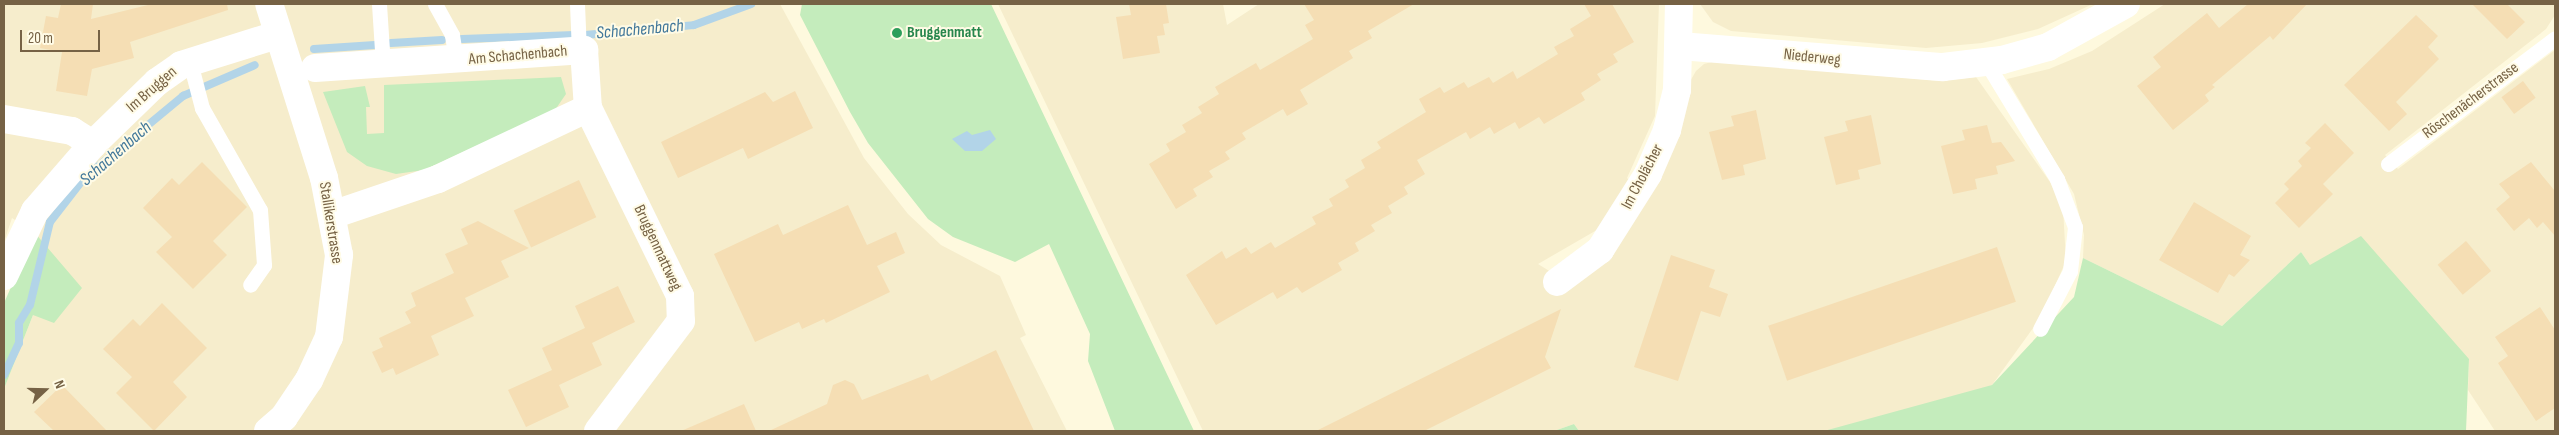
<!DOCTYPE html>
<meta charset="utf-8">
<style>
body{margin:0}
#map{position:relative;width:2559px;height:435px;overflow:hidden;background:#fef9de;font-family:"Sofia Sans Condensed",sans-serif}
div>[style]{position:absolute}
.residential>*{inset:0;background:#f6edcc}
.green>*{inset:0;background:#c4ecbc}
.water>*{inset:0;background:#b2d4e8}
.stream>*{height:8px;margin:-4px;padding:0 4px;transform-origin:4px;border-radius:4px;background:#b2d4e8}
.building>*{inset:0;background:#f5deb4;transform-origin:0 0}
.service>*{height:15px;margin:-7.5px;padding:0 7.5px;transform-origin:7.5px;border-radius:7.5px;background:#fff}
.minor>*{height:28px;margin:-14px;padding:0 14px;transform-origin:14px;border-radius:14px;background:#fff}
.tertiary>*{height:28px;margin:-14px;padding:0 14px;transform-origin:14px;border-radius:14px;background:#fff}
.dots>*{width:14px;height:14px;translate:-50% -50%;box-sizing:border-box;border:2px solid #fffbe6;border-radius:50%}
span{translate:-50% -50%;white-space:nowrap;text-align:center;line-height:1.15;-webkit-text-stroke:4px #fffbe6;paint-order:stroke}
.leisure-label{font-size:16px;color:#27864d;font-weight:700}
.left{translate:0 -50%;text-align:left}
.street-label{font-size:16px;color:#766245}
.water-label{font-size:18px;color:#41779a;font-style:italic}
.frame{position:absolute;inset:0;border:5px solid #766245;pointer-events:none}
.north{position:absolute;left:20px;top:365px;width:50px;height:50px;-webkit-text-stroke:4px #fffbe6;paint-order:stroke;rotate:69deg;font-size:14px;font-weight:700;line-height:20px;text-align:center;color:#766245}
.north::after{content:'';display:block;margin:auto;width:18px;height:22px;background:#766245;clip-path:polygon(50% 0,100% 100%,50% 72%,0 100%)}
.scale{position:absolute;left:20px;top:30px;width:80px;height:22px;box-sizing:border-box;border:2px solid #766245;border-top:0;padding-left:6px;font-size:15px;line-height:18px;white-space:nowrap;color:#766245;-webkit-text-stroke:4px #fffbe6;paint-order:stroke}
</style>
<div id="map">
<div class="residential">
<i style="clip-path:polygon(4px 4px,780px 4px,864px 158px,908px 214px,941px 245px,1000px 276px,1026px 335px,1020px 338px,1067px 431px,4px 431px,4px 389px,33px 315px,35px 233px,12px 218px,4px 242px)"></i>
<i style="clip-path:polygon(998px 4px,1223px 4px,1227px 25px,1259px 4px,1659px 4px,1655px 116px,1627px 178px,1631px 182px,1602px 227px,1538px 264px,1572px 285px,1696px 71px,1704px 64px,1715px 61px,1940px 81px,1976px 77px,2050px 182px,2063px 208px,2066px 261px,2041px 317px,1992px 385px,1884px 431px,1579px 431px,1574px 424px,1554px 431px,1203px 431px)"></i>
<i style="clip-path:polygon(1700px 4px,2093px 4px,2038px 29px,1982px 43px,1926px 48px,1731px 31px,1713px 22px)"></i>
<i style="clip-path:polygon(2165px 4px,2555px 4px,2555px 15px,2546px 29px,2385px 155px,2398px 169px,2555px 50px,2555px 431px,2495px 431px,2468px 390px,2469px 359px,2310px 265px,2301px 252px,2222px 326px,2083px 258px,2084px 235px,2074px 194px,2007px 79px,2049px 69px,2092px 51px)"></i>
</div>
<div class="green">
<i style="clip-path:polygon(802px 4px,991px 4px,1194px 431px,1115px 431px,1088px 361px,1090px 334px,1049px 244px,1015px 262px,953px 237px,928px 219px,868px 143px,850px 112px,800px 15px)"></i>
<i style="clip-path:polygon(561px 77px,566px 94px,555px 110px,424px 170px,396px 174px,367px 166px,347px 152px,323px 92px,365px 86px,370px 107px,366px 107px,367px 134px,384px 133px,384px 85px)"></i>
<i style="clip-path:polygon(35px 233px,82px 288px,54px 323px,33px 315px,4px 389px,4px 303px)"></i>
<i style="clip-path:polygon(2361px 236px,2469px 359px,2466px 431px,1824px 431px,1992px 385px,2074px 297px,2083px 258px,2222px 326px,2301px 252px,2310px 265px)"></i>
<i style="clip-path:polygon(1574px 424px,1579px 431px,1554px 431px)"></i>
</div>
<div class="water">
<i style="clip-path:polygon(990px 130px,996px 139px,982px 151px,965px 151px,952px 139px,967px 131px,972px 135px)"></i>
</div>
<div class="stream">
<i style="left:585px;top:35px;width:109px;rotate:-5.2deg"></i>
<i style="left:694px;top:25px;width:61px;rotate:-20.2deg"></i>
<i style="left:462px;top:39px;width:112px;rotate:-2deg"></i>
<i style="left:391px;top:43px;width:51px;rotate:-3.4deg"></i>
<i style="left:314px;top:49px;width:61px;rotate:-3.8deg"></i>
<i style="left:4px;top:375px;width:35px;rotate:-65deg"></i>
<i style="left:19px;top:343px;width:20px;rotate:-90deg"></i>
<i style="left:19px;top:323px;width:21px;rotate:-59deg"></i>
<i style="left:30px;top:305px;width:85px;rotate:-76.5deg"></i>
<i style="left:50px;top:222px;width:56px;rotate:-52.3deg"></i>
<i style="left:84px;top:178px;width:129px;rotate:-39.6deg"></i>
<i style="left:183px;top:96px;width:78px;rotate:-23.3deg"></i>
</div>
<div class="building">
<i style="clip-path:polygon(61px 4px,93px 4px,91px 19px,152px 4px,227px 4px,228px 10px,130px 42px,134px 58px,92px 69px,87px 96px,56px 91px,62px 52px,40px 48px,46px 16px,58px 18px)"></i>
<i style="clip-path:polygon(1129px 4px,1166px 4px,1169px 23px,1163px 24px,1165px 35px,1157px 36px,1160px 53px,1123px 59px,1116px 17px,1131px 15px)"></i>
<i style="clip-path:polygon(1304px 4px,1414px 4px,1368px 31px,1372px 38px,1349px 51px,1353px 58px,1300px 90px,1308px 104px,1287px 116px,1283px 109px,1242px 133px,1246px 139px,1225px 152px,1230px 159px,1209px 171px,1213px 177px,1193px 189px,1197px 196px,1176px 209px,1149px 164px,1170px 151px,1166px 144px,1186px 132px,1182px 125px,1202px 113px,1198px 107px,1219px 94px,1215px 87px,1256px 63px,1260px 70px,1313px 39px,1305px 25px,1314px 20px)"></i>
<i style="clip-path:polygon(1584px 4px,1612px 4px,1634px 42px,1613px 54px,1618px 62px,1597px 74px,1601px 80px,1581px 93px,1585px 100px,1544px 124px,1539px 117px,1519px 129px,1515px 122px,1494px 134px,1490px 127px,1470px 139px,1466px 132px,1417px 160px,1425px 174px,1404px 187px,1408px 194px,1388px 206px,1392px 213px,1371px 225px,1375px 231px,1355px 243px,1359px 251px,1338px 263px,1342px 270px,1302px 293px,1297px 287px,1277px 299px,1273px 292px,1216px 325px,1186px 275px,1222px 251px,1226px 259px,1246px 247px,1251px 254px,1271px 242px,1275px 248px,1316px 224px,1312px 217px,1333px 206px,1329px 199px,1349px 187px,1345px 180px,1365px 168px,1361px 160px,1381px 148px,1377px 142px,1426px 112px,1419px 99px,1440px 87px,1444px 93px,1464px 82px,1468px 88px,1489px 77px,1493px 83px,1513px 71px,1517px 79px,1558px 54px,1554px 47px,1574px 36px,1570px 29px,1591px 16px)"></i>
<i style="clip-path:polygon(2248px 4px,2307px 4px,2273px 40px,2270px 36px,2212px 85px,2215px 87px,2205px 95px,2209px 101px,2173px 130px,2137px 86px,2161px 67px,2153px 57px,2207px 13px,2219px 28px)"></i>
<i style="clip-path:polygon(2472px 4px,2507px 4px,2525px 22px,2507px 39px)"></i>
<i style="clip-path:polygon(2416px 15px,2438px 36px,2428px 47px,2439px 59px,2396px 102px,2407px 114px,2389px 131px,2344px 85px)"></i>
<i style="left:2523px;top:81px;width:21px;height:27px;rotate:53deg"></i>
<i style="clip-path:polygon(795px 91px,813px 128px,748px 159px,743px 148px,678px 178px,661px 142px,765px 92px,773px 102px)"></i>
<i style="clip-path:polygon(1756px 110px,1766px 159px,1743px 165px,1745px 175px,1722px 180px,1709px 132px,1734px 126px,1731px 116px)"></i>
<i style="clip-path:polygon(1871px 115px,1881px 164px,1858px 170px,1860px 179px,1836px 185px,1824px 137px,1848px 131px,1845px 121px)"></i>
<i style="clip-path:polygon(2325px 123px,2354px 153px,2323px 184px,2333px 194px,2299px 228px,2275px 203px,2289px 189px,2284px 184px,2302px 166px,2298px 161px,2311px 148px,2305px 143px)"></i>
<i style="clip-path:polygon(1987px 125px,1992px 143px,2001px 142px,2015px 161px,1996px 166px,1998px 174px,1975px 179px,1977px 189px,1953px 194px,1941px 146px,1965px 140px,1962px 130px)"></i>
<i style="clip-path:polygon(202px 162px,247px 207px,213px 241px,227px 255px,193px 289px,156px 252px,172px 237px,143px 208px,172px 178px,179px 185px)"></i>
<i style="clip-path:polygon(2531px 162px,2555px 191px,2555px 236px,2543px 222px,2537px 228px,2529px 218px,2514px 231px,2496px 209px,2510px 197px,2499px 184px)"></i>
<i style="left:579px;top:180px;width:41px;height:72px;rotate:65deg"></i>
<i style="clip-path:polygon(2194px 202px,2251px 236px,2240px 255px,2250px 260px,2234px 277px,2229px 274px,2218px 293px,2159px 260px)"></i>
<i style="clip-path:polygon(848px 205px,867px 245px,896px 232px,905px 253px,877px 266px,890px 292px,826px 323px,824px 319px,802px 329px,799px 322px,755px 342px,714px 254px,778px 224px,783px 235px)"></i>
<i style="clip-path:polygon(478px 221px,529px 248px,501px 261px,509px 277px,465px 298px,474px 316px,431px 336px,439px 355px,396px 375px,393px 368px,382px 373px,372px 352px,383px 347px,379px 338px,411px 323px,405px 312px,416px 306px,411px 293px,454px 273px,445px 254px,468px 244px,461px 229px)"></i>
<i style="left:2466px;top:241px;width:39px;height:37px;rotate:50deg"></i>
<i style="left:1997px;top:247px;width:58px;height:242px;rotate:71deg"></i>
<i style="clip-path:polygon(1671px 255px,1715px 270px,1709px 287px,1728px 294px,1720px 317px,1701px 311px,1678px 381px,1634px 367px)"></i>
<i style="clip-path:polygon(618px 286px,635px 322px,592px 343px,602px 365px,559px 385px,569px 407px,526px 427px,508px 390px,552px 370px,542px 348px,585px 328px,575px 306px)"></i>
<i style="clip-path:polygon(162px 303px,207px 348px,173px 382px,187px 397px,154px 431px,116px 393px,132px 377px,103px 349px,133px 319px,140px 326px)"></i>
<i style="clip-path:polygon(2540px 307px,2555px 330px,2555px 408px,2536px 421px,2498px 363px,2508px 356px,2495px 337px)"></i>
<i style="clip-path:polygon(1561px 309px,1545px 357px,1551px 368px,1424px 431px,1316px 431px)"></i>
<i style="clip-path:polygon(996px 350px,1034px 431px,769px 431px,827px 404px,833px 385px,845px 380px,854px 384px,862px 400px,928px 374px,931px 381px)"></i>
<i style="clip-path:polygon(62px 385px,107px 431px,54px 431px,34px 412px)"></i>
<i style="clip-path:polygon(744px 404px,756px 431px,681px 431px)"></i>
</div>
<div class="service">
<i style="left:379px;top:4px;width:62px;rotate:86.3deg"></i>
<i style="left:435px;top:4px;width:35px;rotate:61deg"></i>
<i style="left:452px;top:35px;width:26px;rotate:81deg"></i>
<i style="left:577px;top:4px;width:47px;rotate:87.6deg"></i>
<i style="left:190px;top:62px;width:48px;rotate:75.4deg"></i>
<i style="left:202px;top:108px;width:117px;rotate:60.4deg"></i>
<i style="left:260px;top:210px;width:55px;rotate:85.8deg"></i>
<i style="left:264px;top:265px;width:24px;rotate:125deg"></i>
<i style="left:1986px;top:62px;width:137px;rotate:58.7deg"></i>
<i style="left:2057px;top:179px;width:51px;rotate:69.4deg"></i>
<i style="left:2075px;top:227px;width:44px;rotate:96.5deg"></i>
<i style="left:2070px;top:271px;width:65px;rotate:117.3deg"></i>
<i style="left:2388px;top:164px;width:209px;rotate:-37deg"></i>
</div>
<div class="minor">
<i style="left:1680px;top:46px;width:264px;rotate:4.6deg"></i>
<i style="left:1943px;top:67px;width:59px;rotate:-6.8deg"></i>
<i style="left:2002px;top:60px;width:48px;rotate:-15.8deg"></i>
<i style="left:2048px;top:47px;width:89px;rotate:-28.9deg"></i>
<i style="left:315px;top:68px;width:270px;rotate:-3.8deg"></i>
<i style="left:584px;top:50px;width:58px;rotate:86.1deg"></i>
<i style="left:4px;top:119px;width:69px;rotate:10deg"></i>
<i style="left:72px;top:131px;width:25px;rotate:32deg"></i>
<i style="left:332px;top:215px;width:112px;rotate:-18.8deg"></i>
<i style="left:438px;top:179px;width:166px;rotate:-25.3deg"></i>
<i style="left:588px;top:108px;width:209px;rotate:63.9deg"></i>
<i style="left:680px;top:296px;width:25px;rotate:88deg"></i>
<i style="left:681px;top:321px;width:138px;rotate:127deg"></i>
<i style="left:4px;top:276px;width:72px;rotate:-64.5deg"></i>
<i style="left:35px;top:211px;width:89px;rotate:-49.1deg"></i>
<i style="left:93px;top:144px;width:89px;rotate:-44.1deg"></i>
<i style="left:157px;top:82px;width:29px;rotate:-35deg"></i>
<i style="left:181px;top:65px;width:101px;rotate:-17.4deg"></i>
<i style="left:1557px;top:282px;width:54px;rotate:-36.7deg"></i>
<i style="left:1600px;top:250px;width:90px;rotate:-57.7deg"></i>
<i style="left:1648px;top:174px;width:48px;rotate:-66.6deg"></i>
<i style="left:1667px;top:130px;width:41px;rotate:-76deg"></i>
<i style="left:1677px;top:90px;width:86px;rotate:-88.7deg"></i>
</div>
<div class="tertiary">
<i style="left:268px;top:431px;width:21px;rotate:-41deg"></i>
<i style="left:284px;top:417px;width:45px;rotate:-56deg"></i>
<i style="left:309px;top:380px;width:47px;rotate:-65.1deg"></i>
<i style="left:329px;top:337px;width:83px;rotate:-83deg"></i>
<i style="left:339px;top:255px;width:78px;rotate:-101deg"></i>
<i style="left:324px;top:178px;width:182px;rotate:-107.5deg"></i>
</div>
<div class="dots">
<i style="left:897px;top:33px;background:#2e9e5b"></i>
</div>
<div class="leisure-label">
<span class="left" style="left:907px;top:33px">Bruggenmatt</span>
</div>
<div class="street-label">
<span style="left:518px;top:56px;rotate:-5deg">Am Schachenbach</span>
<span style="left:1812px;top:58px;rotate:6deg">Niederweg</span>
<span style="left:152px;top:90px;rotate:-41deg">Im Bruggen</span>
<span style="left:2471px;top:101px;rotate:-37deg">Röschenächerstrasse</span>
<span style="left:1643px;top:177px;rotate:-62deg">Im Cholächer</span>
<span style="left:330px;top:223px;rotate:81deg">Stallikerstrasse</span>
<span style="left:657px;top:248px;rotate:65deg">Bruggenmattweg</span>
</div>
<div class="water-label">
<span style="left:640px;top:30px;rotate:-5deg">Schachenbach</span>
<span style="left:116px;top:154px;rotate:-41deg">Schachenbach</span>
</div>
<div class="frame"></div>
<div class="north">N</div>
<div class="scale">20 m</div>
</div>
